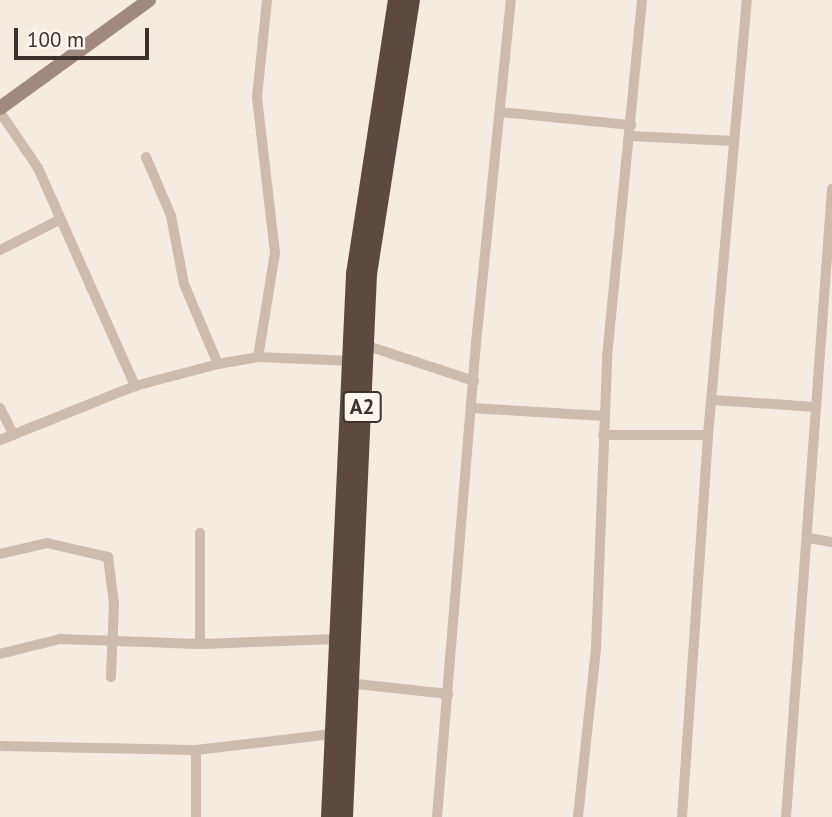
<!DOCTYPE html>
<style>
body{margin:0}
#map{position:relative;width:832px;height:817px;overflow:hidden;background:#f4ebe1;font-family:"PT Sans",sans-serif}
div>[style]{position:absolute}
.street>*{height:10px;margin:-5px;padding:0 5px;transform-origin:5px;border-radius:5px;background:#cdbbac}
.secondary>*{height:14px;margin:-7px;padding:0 7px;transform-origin:7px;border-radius:7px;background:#a18a7d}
.highway>*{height:18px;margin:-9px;padding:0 9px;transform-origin:9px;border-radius:9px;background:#5c4a42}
span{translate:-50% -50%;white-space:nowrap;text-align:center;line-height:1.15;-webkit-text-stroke:6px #fbf5ee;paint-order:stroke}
.shield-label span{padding:2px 5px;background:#fbf5ee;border:2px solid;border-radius:5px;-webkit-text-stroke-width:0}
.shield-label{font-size:21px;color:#3b302b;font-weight:700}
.scale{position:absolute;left:14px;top:28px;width:135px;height:32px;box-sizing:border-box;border:4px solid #3b302b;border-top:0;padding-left:9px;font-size:21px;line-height:24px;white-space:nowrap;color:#3b302b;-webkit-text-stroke:5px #fbf5ee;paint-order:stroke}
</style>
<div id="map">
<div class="street">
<i style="left:0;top:112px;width:68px;rotate:55.8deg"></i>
<i style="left:38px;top:168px;width:239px;rotate:66deg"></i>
<i style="left:500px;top:112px;width:132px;rotate:5.7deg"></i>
<i style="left:630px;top:136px;width:103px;rotate:2.8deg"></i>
<i style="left:146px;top:157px;width:64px;rotate:67deg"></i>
<i style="left:171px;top:216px;width:69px;rotate:79.2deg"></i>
<i style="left:184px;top:284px;width:87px;rotate:67deg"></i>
<i style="left:0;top:250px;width:68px;rotate:-26.9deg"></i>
<i style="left:365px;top:345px;width:115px;rotate:18.3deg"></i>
<i style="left:258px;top:357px;width:105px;rotate:-80.7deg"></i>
<i style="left:275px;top:253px;width:157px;rotate:-96.6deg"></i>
<i style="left:257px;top:97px;width:98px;rotate:-84.1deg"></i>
<i style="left:713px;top:400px;width:103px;rotate:3.9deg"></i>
<i style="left:0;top:408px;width:30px;rotate:63deg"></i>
<i style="left:471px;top:408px;width:134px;rotate:3.4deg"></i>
<i style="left:603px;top:435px;width:105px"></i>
<i style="left:0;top:440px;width:145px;rotate:-21.8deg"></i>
<i style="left:135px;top:386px;width:86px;rotate:-14.8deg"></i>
<i style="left:218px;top:364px;width:41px;rotate:-9.9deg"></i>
<i style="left:258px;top:357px;width:95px;rotate:2.4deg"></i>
<i style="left:809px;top:538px;width:23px;rotate:10deg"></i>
<i style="left:0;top:554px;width:48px;rotate:-13.2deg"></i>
<i style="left:47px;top:543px;width:63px;rotate:12.9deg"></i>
<i style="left:108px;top:557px;width:47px;rotate:82.7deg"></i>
<i style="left:114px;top:604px;width:73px;rotate:92.4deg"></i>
<i style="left:200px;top:644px;width:111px;rotate:-90deg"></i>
<i style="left:0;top:654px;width:62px;rotate:-14deg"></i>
<i style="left:60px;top:639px;width:140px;rotate:2deg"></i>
<i style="left:200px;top:644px;width:137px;rotate:-2.1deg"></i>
<i style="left:348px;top:683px;width:101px;rotate:6.3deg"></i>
<i style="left:0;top:746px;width:196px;rotate:1.2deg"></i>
<i style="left:196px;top:750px;width:137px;rotate:-6.7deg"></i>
<i style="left:196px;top:750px;width:67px;rotate:90deg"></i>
<i style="left:437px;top:817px;width:476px;rotate:-85.3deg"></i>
<i style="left:476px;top:343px;width:345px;rotate:-84.2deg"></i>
<i style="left:578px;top:817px;width:169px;rotate:-83.9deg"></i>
<i style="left:596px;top:649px;width:292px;rotate:-87.8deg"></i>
<i style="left:607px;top:357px;width:359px;rotate:-84.4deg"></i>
<i style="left:682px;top:817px;width:383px;rotate:-86.1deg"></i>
<i style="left:708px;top:435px;width:437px;rotate:-84.9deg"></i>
<i style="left:786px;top:817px;width:630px;rotate:-85.81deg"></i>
</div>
<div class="secondary">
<i style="left:0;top:108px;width:184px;rotate:-35.9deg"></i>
</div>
<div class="highway">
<i style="left:330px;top:817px;width:544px;rotate:-87.36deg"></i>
<i style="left:355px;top:274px;width:277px;rotate:-81.3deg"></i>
<i style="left:344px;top:817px;width:544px;rotate:-87.47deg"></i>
<i style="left:368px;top:274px;width:277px;rotate:-81.1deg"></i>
</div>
<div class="shield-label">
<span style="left:362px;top:407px">A2</span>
</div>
<div class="scale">100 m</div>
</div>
